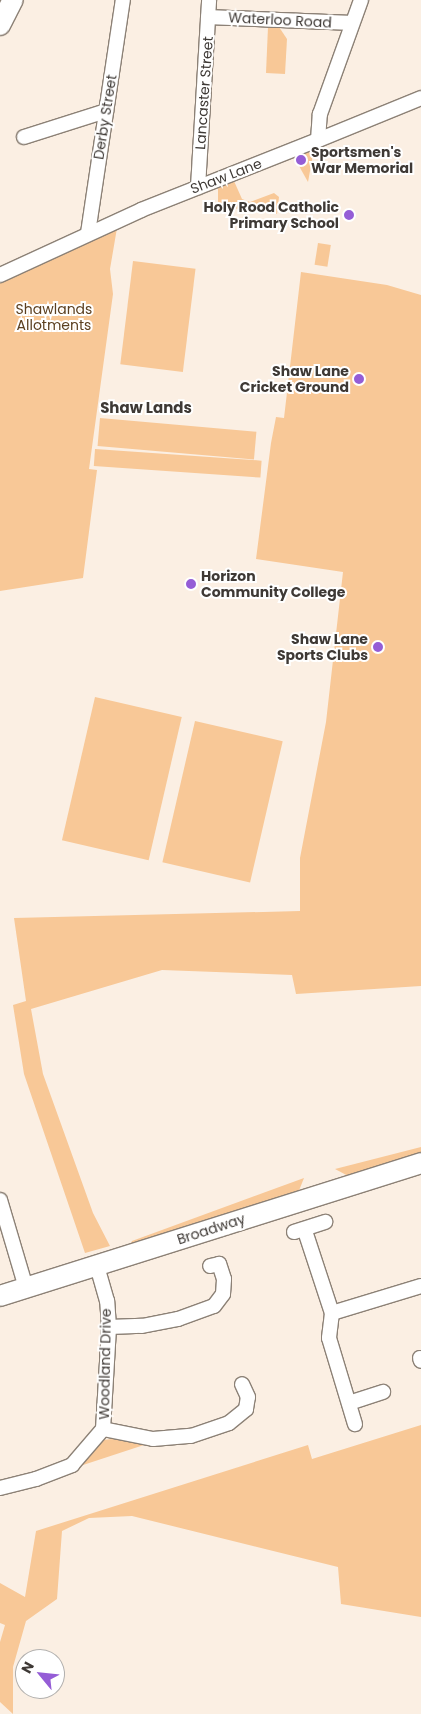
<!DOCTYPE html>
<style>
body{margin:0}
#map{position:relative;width:421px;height:1714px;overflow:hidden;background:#fbefe3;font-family:Poppins,sans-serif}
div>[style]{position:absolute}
.green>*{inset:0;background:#f8c897;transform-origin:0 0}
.roads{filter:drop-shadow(1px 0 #8c8176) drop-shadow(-1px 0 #8c8176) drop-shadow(0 1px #8c8176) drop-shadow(0 -1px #8c8176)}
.minor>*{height:14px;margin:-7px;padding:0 7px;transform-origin:7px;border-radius:7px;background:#fff}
.highway>*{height:20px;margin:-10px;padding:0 10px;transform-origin:10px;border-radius:10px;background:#fff}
.dots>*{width:14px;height:14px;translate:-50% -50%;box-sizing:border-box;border:2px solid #fff;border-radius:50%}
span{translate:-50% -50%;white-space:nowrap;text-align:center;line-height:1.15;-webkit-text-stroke:4px #fff;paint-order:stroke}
.street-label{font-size:14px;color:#3e3935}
.poi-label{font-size:14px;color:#3e3935;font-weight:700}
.left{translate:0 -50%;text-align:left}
.right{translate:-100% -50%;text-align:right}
.park-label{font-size:14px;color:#5c4021}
.neighbourhood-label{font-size:15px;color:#3e3935;font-weight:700}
.north{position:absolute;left:15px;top:1649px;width:50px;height:50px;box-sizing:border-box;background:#fff;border:1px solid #b2b0ae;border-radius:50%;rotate:298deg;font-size:14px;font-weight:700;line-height:20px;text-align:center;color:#3e3935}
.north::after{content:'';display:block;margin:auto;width:18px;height:22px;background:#955dd6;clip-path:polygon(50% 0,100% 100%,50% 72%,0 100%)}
</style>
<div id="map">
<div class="green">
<i style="clip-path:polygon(268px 27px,279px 27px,287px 39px,285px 74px,266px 73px)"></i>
<i style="clip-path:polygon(314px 149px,308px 182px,294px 157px)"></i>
<i style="clip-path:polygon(234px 181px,242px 199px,250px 202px,274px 193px,279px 197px,277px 214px,218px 206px,218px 188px)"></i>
<i style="clip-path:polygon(117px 228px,110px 269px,113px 294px,89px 469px,97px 470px,83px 578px,0 591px,0 283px)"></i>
<i style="left:318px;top:243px;width:13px;height:22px;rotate:9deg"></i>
<i style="left:133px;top:261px;width:63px;height:104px;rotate:7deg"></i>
<i style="clip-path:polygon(301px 272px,387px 285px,421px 295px,421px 986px,296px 994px,292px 975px,162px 970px,31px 1009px,43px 1074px,93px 1213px,110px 1246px,85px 1253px,24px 1074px,13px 1005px,26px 1001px,14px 918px,300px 911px,300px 858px,326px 722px,343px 572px,256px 559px,271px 443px,276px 417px,284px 418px)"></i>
<i style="left:100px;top:418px;width:157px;height:28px;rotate:5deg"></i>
<i style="left:95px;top:449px;width:167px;height:17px;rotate:4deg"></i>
<i style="left:95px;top:697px;width:89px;height:147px;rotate:13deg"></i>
<i style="left:195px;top:721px;width:90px;height:145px;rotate:13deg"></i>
<i style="clip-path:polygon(421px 1147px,421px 1156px,352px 1178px,335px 1169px)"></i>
<i style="clip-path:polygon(304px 1178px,298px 1193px,127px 1251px,132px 1241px)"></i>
<i style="clip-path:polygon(421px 1425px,421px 1617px,341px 1604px,338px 1567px,132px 1516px,89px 1518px,62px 1531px,57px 1599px,26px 1621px,13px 1667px,13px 1714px,0 1702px,0 1642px,5px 1625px,0 1623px,0 1583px,25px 1597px,36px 1531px,308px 1445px,312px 1459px)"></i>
<i style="clip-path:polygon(112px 1439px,147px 1444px,80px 1466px,103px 1440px)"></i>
</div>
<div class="roads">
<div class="minor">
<i style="left:208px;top:17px;width:144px;rotate:2.4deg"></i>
<i style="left:24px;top:137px;width:86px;rotate:-17.6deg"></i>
<i style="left:318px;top:140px;width:111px;rotate:-22.2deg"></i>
<i style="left:198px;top:187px;width:187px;rotate:-86.6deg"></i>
<i style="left:88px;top:233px;width:236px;rotate:-81.5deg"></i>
<i style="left:0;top:275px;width:155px;rotate:-24.7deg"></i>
<i style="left:141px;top:210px;width:190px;rotate:-21.6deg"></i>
<i style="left:318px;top:140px;width:26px;rotate:-86deg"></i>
<i style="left:320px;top:114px;width:121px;rotate:-70.2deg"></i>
<i style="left:0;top:1200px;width:92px;rotate:73.5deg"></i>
<i style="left:305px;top:1231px;width:86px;rotate:71.8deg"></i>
<i style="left:332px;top:1313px;width:25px;rotate:97deg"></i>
<i style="left:329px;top:1338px;width:90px;rotate:73.2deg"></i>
<i style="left:294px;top:1232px;width:33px;rotate:-18deg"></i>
<i style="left:332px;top:1313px;width:93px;rotate:-16.9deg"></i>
<i style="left:109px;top:1327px;width:33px;rotate:-2deg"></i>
<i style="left:142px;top:1326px;width:37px;rotate:-11deg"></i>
<i style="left:178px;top:1319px;width:38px;rotate:-20deg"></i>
<i style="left:214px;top:1306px;width:15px;rotate:-53deg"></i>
<i style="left:223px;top:1294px;width:15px;rotate:-86deg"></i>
<i style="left:224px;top:1279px;width:16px;rotate:-108deg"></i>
<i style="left:219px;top:1264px;width:9px;rotate:167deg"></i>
<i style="left:420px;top:1358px;width:3px;rotate:72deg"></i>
<i style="left:349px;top:1403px;width:36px;rotate:-18deg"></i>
<i style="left:103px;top:1429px;width:51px;rotate:11.3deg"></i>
<i style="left:153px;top:1439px;width:38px;rotate:-5deg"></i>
<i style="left:191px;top:1436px;width:40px;rotate:-18.9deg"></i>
<i style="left:229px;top:1423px;width:22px;rotate:-39deg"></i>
<i style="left:246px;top:1409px;width:12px;rotate:-81deg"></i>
<i style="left:248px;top:1397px;width:14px;rotate:-115deg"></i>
<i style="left:0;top:1488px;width:37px;rotate:-14deg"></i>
<i style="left:36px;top:1479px;width:39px;rotate:-21deg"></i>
<i style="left:72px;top:1465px;width:48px;rotate:-49.3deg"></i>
<i style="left:103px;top:1429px;width:102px;rotate:-86.6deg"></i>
<i style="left:109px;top:1327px;width:26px;rotate:-94deg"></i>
<i style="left:107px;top:1301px;width:36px;rotate:-106deg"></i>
</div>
<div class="highway">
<i style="left:0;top:25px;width:28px;rotate:-63deg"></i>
<i style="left:0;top:1296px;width:442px;rotate:-17.5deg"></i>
</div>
</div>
<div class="dots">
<i style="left:301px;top:160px;background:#955dd6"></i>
<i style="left:349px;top:215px;background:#955dd6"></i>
<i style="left:359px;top:379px;background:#955dd6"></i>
<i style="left:191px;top:584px;background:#955dd6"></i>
<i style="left:378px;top:647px;background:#955dd6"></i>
</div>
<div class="street-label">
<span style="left:280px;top:20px;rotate:3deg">Waterloo Road</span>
<span style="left:204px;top:93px;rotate:-86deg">Lancaster Street</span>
<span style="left:105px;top:117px;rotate:-81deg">Derby Street</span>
<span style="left:226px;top:176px;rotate:-21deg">Shaw Lane</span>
<span style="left:211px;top:1229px;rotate:-18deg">Broadway</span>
<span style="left:105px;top:1364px;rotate:-89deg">Woodland Drive</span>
</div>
<div class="poi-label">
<span class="left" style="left:311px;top:160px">Sportsmen's<br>War Memorial</span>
<span class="right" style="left:339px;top:215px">Holy Rood Catholic<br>Primary School</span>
<span class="right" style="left:349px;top:379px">Shaw Lane<br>Cricket Ground</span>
<span class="left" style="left:201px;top:584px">Horizon<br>Community College</span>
<span class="right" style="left:368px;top:647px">Shaw Lane<br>Sports Clubs</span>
</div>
<div class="park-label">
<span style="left:54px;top:317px">Shawlands<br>Allotments</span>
</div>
<div class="neighbourhood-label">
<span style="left:146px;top:408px">Shaw Lands</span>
</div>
<div class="north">N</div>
</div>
